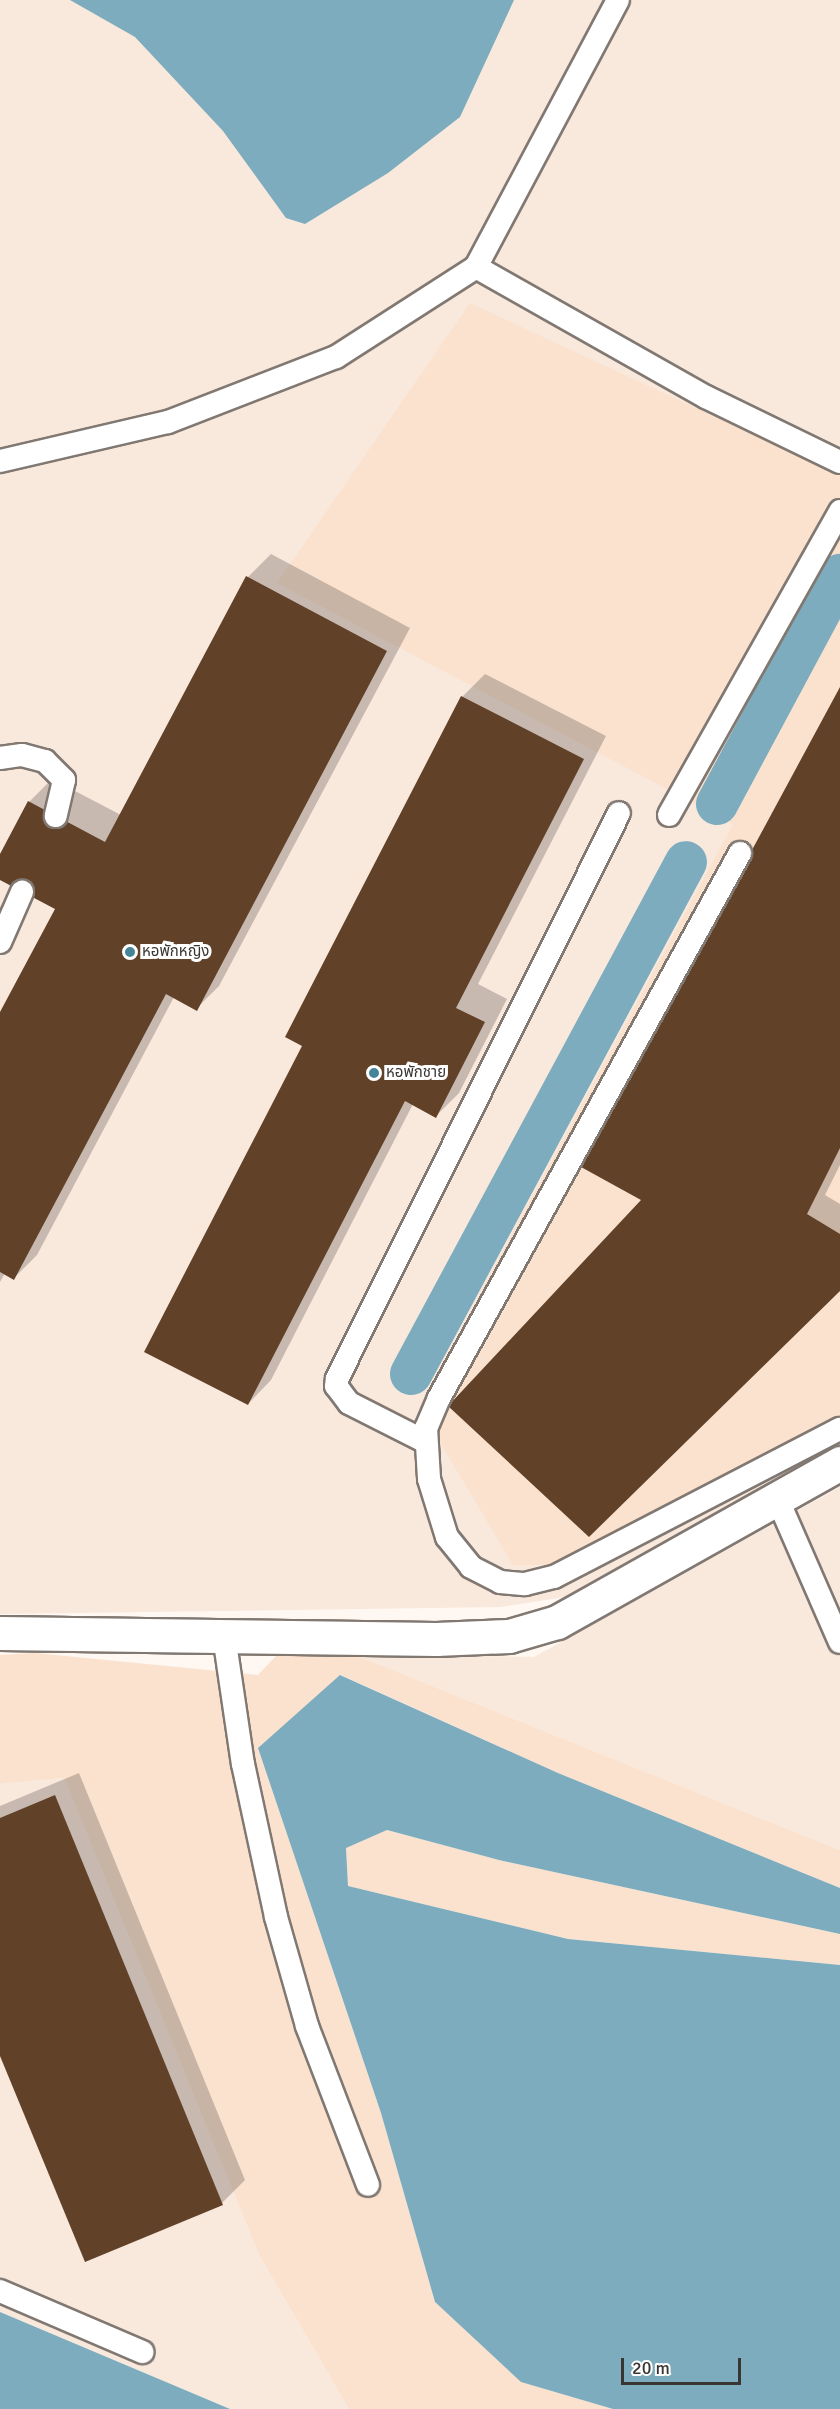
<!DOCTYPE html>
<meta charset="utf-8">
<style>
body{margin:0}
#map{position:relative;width:840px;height:2409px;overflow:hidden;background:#fff7f1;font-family:Signika,"Noto Sans Thai",sans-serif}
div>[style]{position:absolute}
.built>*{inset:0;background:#f9e8dc}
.green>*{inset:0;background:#fae2cf}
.water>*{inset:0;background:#7cacbd}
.shadow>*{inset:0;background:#0003}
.canal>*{height:42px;margin:-21px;padding:0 21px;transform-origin:21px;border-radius:21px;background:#7cacbd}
.building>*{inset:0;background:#614229}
.roads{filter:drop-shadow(2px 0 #817872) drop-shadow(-2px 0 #817872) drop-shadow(0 2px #817872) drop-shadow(0 -2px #817872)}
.lane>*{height:22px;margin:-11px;padding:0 11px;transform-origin:11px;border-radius:11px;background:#fff}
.street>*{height:33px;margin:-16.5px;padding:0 16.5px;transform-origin:16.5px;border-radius:16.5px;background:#fff}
.dots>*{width:16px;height:16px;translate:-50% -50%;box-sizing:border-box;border:3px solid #fff;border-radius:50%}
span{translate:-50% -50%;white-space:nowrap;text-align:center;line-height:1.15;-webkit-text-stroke:6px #fff;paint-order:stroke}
.poi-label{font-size:15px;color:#393533}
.left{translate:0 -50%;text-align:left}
.scale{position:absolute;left:621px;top:2358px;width:120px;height:27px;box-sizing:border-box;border:3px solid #393533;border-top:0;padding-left:8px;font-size:18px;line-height:21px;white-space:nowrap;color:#393533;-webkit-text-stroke:4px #fff;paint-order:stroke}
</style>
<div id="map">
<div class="built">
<i style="clip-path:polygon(0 0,840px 0,840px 1447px,571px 1596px,500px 1607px,0 1614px)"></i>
<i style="clip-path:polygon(840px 1487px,840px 1850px,353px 1654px,534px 1657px)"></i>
<i style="clip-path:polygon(64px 1778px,259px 2255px,349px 2409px,230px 2409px,0 2312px,0 1784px)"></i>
</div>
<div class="green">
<i style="clip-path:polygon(470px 303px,840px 475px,840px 1431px,547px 1565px,513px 1565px,419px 1407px,733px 824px,277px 583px)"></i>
<i style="clip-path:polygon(35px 1653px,258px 1675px,276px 1656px,353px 1654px,840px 1850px,840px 1888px,558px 1773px,341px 1675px,258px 1748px,381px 2113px,435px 2302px,521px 2382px,613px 2409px,349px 2409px,259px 2255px,64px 1778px,0 1784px,0 1655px)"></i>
<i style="clip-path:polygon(387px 1830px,499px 1860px,840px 1934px,840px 1965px,568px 1939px,348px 1886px,346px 1847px)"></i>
</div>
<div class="water">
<i style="clip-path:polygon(70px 0,514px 0,460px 117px,388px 173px,305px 224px,286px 218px,223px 131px,135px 37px)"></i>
<i style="clip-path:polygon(340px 1675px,558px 1773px,840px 1888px,840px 1934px,499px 1860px,387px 1830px,346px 1848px,348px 1886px,568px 1939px,840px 1965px,840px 2409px,613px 2409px,521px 2382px,435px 2302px,381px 2113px,258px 1748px)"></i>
<i style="clip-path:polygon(0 2312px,230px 2409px,0 2409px)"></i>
</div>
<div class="shadow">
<i style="clip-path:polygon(271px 554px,410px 628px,219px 986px,196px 1009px,174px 997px,37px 1255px,14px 1278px,5px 1273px,0 1282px,0 1016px,57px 909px,0 878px,0 857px,29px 802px,52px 779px,121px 815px,248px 577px)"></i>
<i style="clip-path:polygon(485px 674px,606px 736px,478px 984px,507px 999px,459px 1093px,436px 1116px,413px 1104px,271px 1380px,248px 1404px,304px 1045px,462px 697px)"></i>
<i style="clip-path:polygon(840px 691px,840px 1165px,825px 1195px,840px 1204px,840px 1289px,643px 1200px)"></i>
<i style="clip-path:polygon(79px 1773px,245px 2180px,222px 2203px,0 2052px,0 1806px)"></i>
</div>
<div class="canal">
<i style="left:717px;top:804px;width:260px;rotate:-61.8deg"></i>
<i style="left:411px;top:1374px;width:581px;rotate:-61.76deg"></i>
</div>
<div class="building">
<i style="clip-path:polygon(246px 576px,387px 651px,197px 1011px,166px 994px,14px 1280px,0 1272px,0 1012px,55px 909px,0 880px,0 854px,28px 801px,105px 842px)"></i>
<i style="clip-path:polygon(840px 687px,840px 1148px,807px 1214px,840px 1234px,840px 1291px,589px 1537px,448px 1406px,641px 1200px,581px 1167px)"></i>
<i style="clip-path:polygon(461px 696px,584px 759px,456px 1008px,485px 1022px,436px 1118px,405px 1101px,248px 1405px,144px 1352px,302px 1046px,285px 1037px)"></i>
<i style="clip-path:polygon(55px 1795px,223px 2205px,85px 2262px,0 2056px,0 1818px)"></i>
</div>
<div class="roads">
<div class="lane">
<i style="left:476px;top:267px;width:264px;rotate:29.5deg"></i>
<i style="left:706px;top:397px;width:149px;rotate:25.9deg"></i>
<i style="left:0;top:461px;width:172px;rotate:-13.1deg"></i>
<i style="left:168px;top:422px;width:180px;rotate:-21.2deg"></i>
<i style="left:336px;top:357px;width:166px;rotate:-32.7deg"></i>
<i style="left:476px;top:267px;width:302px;rotate:-62deg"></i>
<i style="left:0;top:758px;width:22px;rotate:-8deg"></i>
<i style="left:22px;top:755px;width:24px;rotate:15deg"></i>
<i style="left:45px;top:761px;width:27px;rotate:45deg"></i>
<i style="left:64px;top:780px;width:37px;rotate:103deg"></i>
<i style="left:669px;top:815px;width:349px;rotate:-60.6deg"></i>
<i style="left:740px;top:853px;width:623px;rotate:118.91deg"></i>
<i style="left:439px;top:1398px;width:33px;rotate:113deg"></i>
<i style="left:426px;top:1428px;width:51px;rotate:86.6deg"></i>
<i style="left:429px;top:1479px;width:61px;rotate:72.8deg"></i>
<i style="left:447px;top:1537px;width:38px;rotate:51deg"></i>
<i style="left:471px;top:1567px;width:33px;rotate:27deg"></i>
<i style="left:500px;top:1582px;width:25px;rotate:5deg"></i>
<i style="left:525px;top:1584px;width:30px;rotate:-14deg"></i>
<i style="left:554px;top:1577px;width:322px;rotate:-27.4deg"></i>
<i style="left:0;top:942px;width:55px;rotate:-66.3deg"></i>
<i style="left:426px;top:1442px;width:86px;rotate:-153.1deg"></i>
<i style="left:349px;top:1403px;width:21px;rotate:-127deg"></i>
<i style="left:336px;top:1386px;width:7px;rotate:-82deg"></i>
<i style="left:337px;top:1379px;width:632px;rotate:-63.52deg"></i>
<i style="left:777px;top:1498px;width:157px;rotate:66.4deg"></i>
<i style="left:224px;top:1636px;width:129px;rotate:81.6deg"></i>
<i style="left:243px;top:1764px;width:157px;rotate:77.8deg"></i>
<i style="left:276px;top:1917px;width:113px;rotate:74.1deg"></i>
<i style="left:307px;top:2026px;width:170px;rotate:69deg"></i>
<i style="left:0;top:2291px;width:155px;rotate:23.2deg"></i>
</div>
<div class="street">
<i style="left:0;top:1633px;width:436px;rotate:0.8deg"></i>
<i style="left:436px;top:1639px;width:73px;rotate:-2.4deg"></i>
<i style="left:509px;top:1636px;width:50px;rotate:-16.3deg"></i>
<i style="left:557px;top:1622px;width:325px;rotate:-29.3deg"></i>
</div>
</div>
<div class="dots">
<i style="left:130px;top:952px;background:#468599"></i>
<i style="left:374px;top:1073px;background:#468599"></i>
</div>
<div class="poi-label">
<span class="left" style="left:142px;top:952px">หอพักหญิง</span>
<span class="left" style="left:386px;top:1073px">หอพักชาย</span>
</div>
<div class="scale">20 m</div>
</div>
